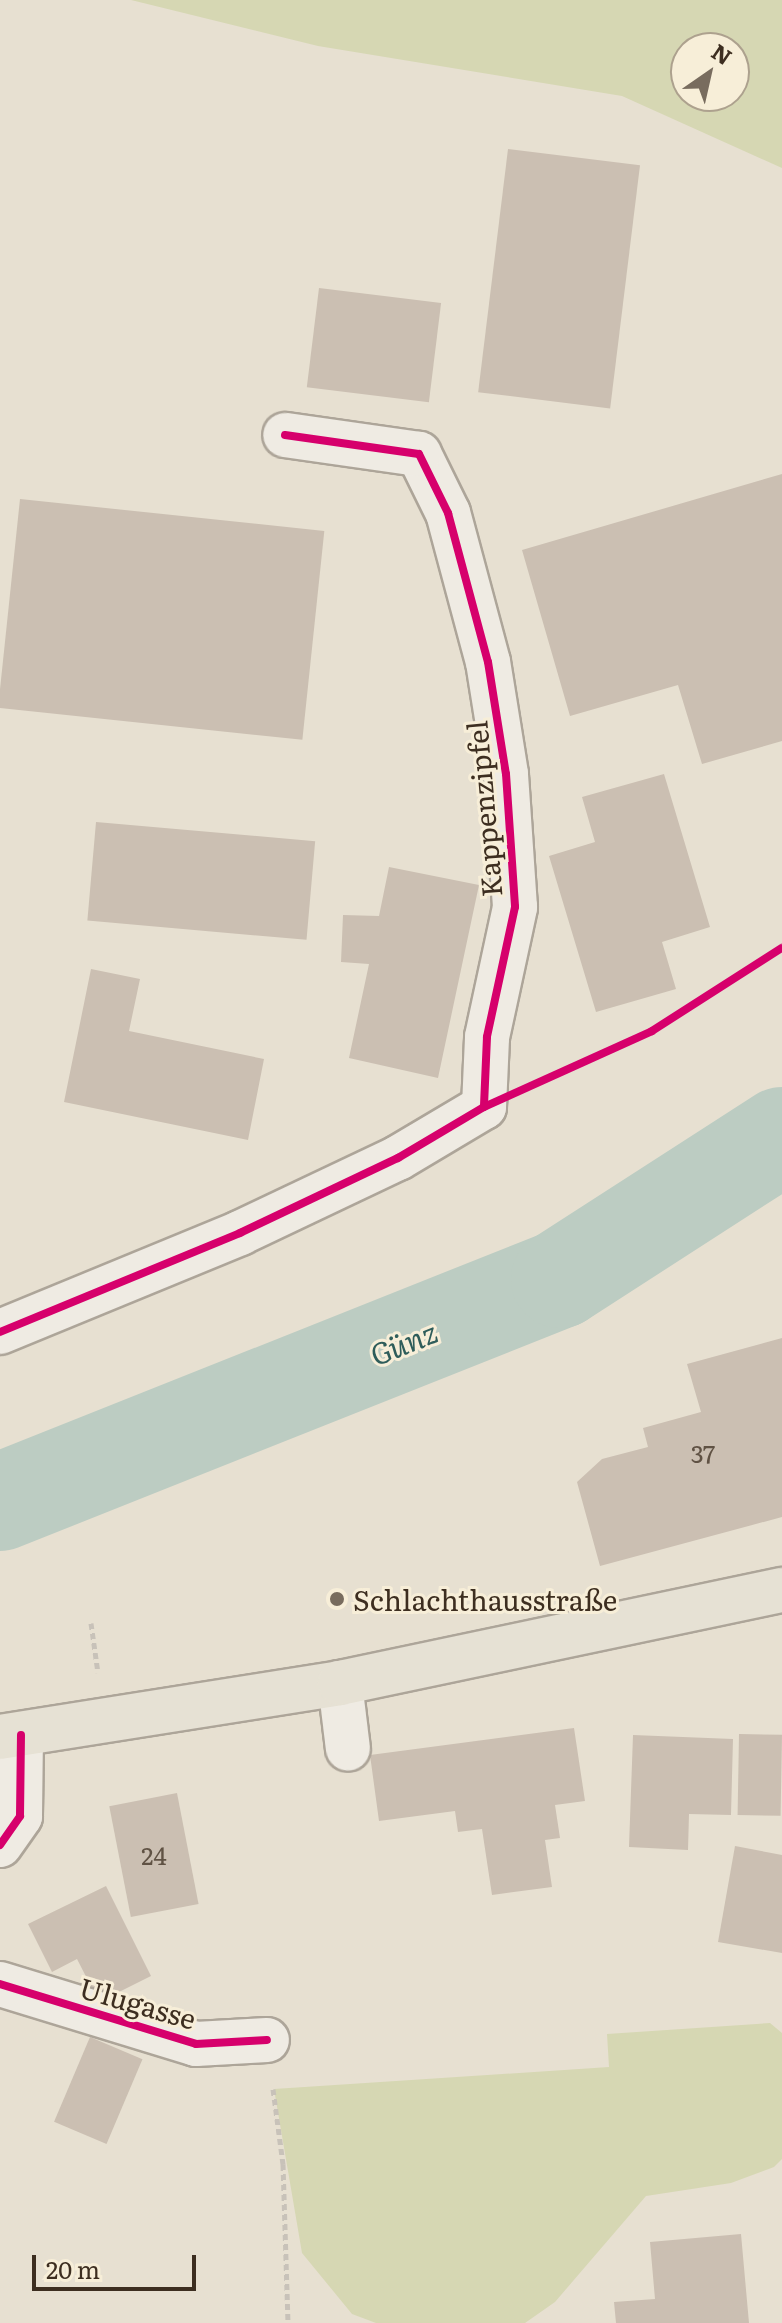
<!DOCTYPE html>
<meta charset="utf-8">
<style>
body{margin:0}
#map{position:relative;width:782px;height:2323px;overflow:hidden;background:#e7e0d1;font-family:Literata,serif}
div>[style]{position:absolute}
.green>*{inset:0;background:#d6d7b3}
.river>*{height:98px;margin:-49px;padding:0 49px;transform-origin:49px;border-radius:49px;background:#bcccc2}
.building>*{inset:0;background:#cbbfb2;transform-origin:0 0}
.path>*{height:5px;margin-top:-2.5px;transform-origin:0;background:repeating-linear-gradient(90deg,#c8c2b9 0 6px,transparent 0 10px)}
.roads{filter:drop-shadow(2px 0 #ada599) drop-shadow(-2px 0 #ada599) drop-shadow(0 2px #ada599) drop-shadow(0 -2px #ada599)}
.minor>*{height:44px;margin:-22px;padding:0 22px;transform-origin:22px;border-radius:22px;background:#efebe3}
.major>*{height:44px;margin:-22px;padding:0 22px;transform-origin:22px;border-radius:22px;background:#e6e1d4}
.cycleway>*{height:8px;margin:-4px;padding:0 4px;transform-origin:4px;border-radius:4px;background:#d6006c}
.dots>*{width:22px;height:22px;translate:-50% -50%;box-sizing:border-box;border:4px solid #f7eed8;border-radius:50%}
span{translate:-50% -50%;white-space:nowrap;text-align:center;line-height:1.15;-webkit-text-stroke:6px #f7eed8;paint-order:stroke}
.number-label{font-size:24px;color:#605244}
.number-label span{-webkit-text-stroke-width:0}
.street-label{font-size:28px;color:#3d2e20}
.poi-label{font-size:28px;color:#3d2e20}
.left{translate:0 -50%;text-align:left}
.water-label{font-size:30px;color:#2f5d5a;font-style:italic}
.north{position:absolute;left:670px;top:32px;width:80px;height:80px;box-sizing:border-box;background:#f7eed8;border:2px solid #ada18e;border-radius:50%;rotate:34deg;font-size:22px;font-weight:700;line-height:32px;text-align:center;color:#3d2e20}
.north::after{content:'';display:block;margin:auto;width:28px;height:36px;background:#786c5e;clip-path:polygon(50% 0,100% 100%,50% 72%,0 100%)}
.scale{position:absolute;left:32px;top:2255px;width:164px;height:36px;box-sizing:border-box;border:4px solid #3d2e20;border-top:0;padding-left:10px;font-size:24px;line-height:28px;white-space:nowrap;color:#3d2e20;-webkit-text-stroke:6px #f7eed8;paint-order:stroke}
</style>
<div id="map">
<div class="green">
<i style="clip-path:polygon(evenodd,131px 0,782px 0,782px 168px,622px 96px,318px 46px,131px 0,734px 48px,734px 96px,686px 96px,686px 48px,734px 48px)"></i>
<i style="clip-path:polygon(770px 2023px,782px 2033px,782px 2159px,774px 2167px,731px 2183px,646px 2196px,555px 2302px,525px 2323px,376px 2323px,352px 2314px,302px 2253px,274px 2089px,609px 2067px,607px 2034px)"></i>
</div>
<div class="river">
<i style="left:0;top:1502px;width:603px;rotate:-21.71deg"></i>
<i style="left:560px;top:1279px;width:264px;rotate:-32.8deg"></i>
</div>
<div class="building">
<i style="left:508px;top:149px;width:133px;height:245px;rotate:7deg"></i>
<i style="left:319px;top:288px;width:123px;height:100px;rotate:7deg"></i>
<i style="clip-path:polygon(782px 474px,782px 741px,702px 764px,678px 685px,570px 716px,522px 550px)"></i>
<i style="left:20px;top:499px;width:306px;height:210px;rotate:6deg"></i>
<i style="clip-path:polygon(664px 774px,710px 927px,662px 942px,676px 989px,596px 1012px,549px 856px,595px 842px,582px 797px)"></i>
<i style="left:96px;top:822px;width:220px;height:99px;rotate:5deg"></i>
<i style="clip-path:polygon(389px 867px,479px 885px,438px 1078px,349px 1058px,369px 964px,341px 962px,343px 915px,379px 916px)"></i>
<i style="clip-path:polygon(91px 969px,140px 979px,129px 1031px,264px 1059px,248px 1140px,64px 1102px)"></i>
<i style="clip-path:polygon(782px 1338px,782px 1517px,600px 1566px,577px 1482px,602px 1459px,648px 1447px,643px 1428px,701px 1412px,687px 1364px)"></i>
<i style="clip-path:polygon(574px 1728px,585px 1801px,555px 1805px,560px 1838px,545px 1840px,552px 1887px,492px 1895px,482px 1829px,458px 1832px,455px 1811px,379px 1821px,370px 1755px)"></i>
<i style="left:739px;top:1734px;width:43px;height:81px;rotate:1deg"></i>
<i style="clip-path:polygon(633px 1735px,733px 1739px,731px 1815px,689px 1814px,688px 1850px,629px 1847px)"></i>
<i style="left:177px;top:1793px;width:113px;height:69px;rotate:79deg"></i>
<i style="clip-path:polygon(735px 1846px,782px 1855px,782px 1953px,718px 1942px)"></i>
<i style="clip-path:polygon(106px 1886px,151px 1976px,99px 2002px,77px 1959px,52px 1972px,28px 1924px)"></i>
<i style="left:90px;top:2037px;width:57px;height:92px;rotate:23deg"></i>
<i style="clip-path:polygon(741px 2234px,749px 2323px,616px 2323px,614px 2302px,655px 2299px,650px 2242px)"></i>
</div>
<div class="path">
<i style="left:91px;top:1623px;width:50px;rotate:82deg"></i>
<i style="left:273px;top:2089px;width:76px;rotate:82.4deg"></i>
<i style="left:283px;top:2164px;width:159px;rotate:88.2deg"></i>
</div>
<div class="roads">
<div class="minor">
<i style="left:0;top:1332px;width:260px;rotate:-22.4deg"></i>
<i style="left:240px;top:1233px;width:175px;rotate:-25.4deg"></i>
<i style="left:398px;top:1158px;width:100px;rotate:-30.7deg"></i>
<i style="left:484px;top:1107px;width:70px;rotate:-87.5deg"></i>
<i style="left:487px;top:1037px;width:133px;rotate:-77.8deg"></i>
<i style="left:515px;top:907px;width:133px;rotate:-93.9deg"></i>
<i style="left:506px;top:774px;width:113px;rotate:-99.1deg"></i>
<i style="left:488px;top:662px;width:154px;rotate:-105deg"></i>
<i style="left:448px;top:513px;width:66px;rotate:-116.2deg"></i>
<i style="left:419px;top:454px;width:135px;rotate:-171.9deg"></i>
<i style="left:340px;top:1683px;width:66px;rotate:83.1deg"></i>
<i style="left:0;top:1845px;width:35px;rotate:-55deg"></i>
<i style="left:20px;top:1816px;width:81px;rotate:-89.3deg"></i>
<i style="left:0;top:1984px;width:205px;rotate:17deg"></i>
<i style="left:196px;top:2044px;width:71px;rotate:-3.2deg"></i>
</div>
<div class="major">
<i style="left:0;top:1737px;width:344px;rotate:-9deg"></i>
<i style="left:340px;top:1683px;width:452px;rotate:-11.9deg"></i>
</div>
</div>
<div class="cycleway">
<i style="left:285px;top:435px;width:135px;rotate:8.1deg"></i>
<i style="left:419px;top:454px;width:66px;rotate:63.8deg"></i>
<i style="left:448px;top:513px;width:154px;rotate:75deg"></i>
<i style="left:488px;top:662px;width:113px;rotate:80.9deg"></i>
<i style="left:506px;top:774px;width:133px;rotate:86.1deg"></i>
<i style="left:515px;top:907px;width:133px;rotate:102.2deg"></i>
<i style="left:487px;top:1037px;width:70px;rotate:92.5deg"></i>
<i style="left:0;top:1332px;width:260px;rotate:-22.4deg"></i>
<i style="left:240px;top:1233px;width:175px;rotate:-25.4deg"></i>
<i style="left:398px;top:1158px;width:100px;rotate:-30.7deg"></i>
<i style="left:484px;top:1107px;width:184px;rotate:-24.3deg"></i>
<i style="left:652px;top:1031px;width:154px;rotate:-32.6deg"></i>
<i style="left:0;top:1845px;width:35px;rotate:-55deg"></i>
<i style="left:20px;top:1816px;width:81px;rotate:-89.3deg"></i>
<i style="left:0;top:1984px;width:205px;rotate:17deg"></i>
<i style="left:196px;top:2044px;width:71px;rotate:-3.2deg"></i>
</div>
<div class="dots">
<i style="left:337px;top:1599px;background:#786c5e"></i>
</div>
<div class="number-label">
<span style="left:703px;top:1453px">37</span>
<span style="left:154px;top:1855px">24</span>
</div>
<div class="street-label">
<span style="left:483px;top:809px;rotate:-95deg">Kappenzipfel</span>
<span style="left:138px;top:2002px;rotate:16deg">Ulugasse</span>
</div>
<div class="poi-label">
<span class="left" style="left:353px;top:1599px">Schlachthausstraße</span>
</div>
<div class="water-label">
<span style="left:403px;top:1342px;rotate:-22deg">Günz</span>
</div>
<div class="north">N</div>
<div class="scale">20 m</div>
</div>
